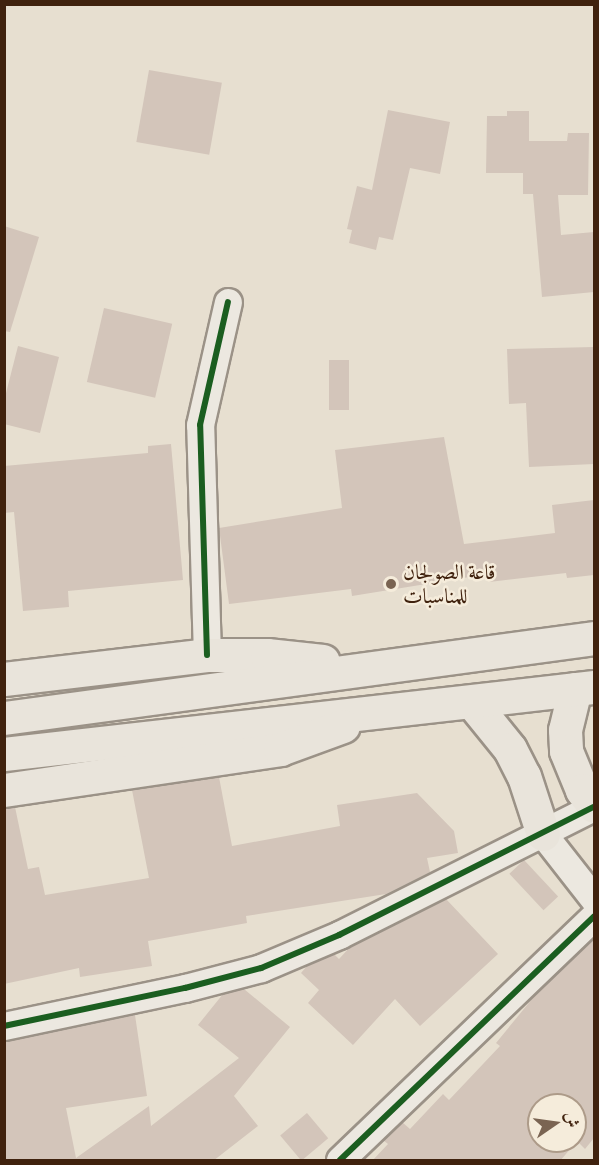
<!DOCTYPE html>
<meta charset="utf-8">
<style>
body{margin:0}
#map{position:relative;width:599px;height:1165px;overflow:hidden;background:#e7dfd0;font-family:"Gentium Book Plus",Amiri,serif}
div>[style]{position:absolute}
.building>*{inset:0;background:#d3c5ba;transform-origin:0 0}
.roads{filter:drop-shadow(2px 0 #9b9287) drop-shadow(-2px 0 #9b9287) drop-shadow(0 2px #9b9287) drop-shadow(0 -2px #9b9287)}
.minor>*{height:27px;margin:-13.5px;padding:0 13.5px;transform-origin:13.5px;border-radius:13.5px;background:#ece8e0}
.primary>*{height:33px;margin:-16.5px;padding:0 16.5px;transform-origin:16.5px;border-radius:16.5px;background:#e9e4db}
.cycleway>*{height:6px;margin:-3px;padding:0 3px;transform-origin:3px;border-radius:3px;background:#1b5e20}
.dots>*{width:16px;height:16px;translate:-50% -50%;box-sizing:border-box;border:3px solid #f5ecdb;border-radius:50%}
span{translate:-50% -50%;white-space:nowrap;text-align:center;line-height:1.15;-webkit-text-stroke:5px #f5ecdb;paint-order:stroke}
.poi-label{font-size:21px;color:#40220e}
.left{translate:0 -50%;text-align:left}
.frame{position:absolute;inset:0;border:6px solid #40220e;pointer-events:none}
.north{position:absolute;left:527px;top:1093px;width:60px;height:60px;box-sizing:border-box;background:#f5ecdb;border:2px solid #ad9b89;border-radius:50%;rotate:77deg;font-size:16px;font-weight:700;line-height:24px;text-align:center;color:#40220e}
.north::after{content:'';display:block;margin:auto;width:21px;height:27px;background:#7a6452;clip-path:polygon(50% 0,100% 100%,50% 72%,0 100%)}
</style>
<div id="map">
<div class="building">
<i style="left:149px;top:70px;width:74px;height:73px;rotate:10deg"></i>
<i style="clip-path:polygon(388px 110px,450px 122px,440px 174px,410px 168px,393px 240px,379px 237px,376px 250px,349px 243px,352px 230px,347px 229px,357px 186px,372px 190px)"></i>
<i style="clip-path:polygon(507px 111px,529px 111px,529px 141px,567px 141px,568px 133px,589px 133px,588px 195px,558px 195px,561px 235px,594px 232px,594px 292px,542px 297px,533px 194px,523px 194px,523px 173px,486px 173px,487px 116px,507px 116px)"></i>
<i style="clip-path:polygon(4px 226px,39px 237px,10px 332px,4px 331px)"></i>
<i style="left:104px;top:308px;width:70px;height:76px;rotate:13deg"></i>
<i style="clip-path:polygon(18px 346px,59px 357px,40px 433px,4px 424px,4px 401px)"></i>
<i style="clip-path:polygon(594px 347px,594px 464px,529px 467px,526px 403px,509px 404px,507px 349px)"></i>
<i style="left:329px;top:360px;width:20px;height:50px"></i>
<i style="clip-path:polygon(444px 437px,464px 544px,555px 533px,552px 505px,594px 500px,594px 575px,567px 578px,566px 573px,489px 582px,488px 574px,352px 596px,351px 589px,229px 604px,219px 528px,342px 508px,335px 450px)"></i>
<i style="clip-path:polygon(171px 444px,183px 580px,68px 591px,69px 607px,23px 611px,14px 512px,4px 513px,4px 466px,148px 453px,148px 446px)"></i>
<i style="clip-path:polygon(219px 777px,232px 846px,340px 826px,337px 805px,417px 793px,454px 831px,458px 853px,427px 858px,430px 872px,386px 894px,246px 916px,247px 923px,148px 941px,152px 966px,80px 977px,79px 968px,4px 984px,4px 808px,15px 807px,28px 869px,39px 867px,45px 895px,149px 878px,132px 790px)"></i>
<i style="left:524px;top:860px;width:50px;height:20px;rotate:47deg"></i>
<i style="clip-path:polygon(446px 899px,498px 954px,420px 1026px,395px 999px,353px 1045px,308px 1003px,319px 990px,301px 973px,307px 966px,334px 954px,339px 959px,351px 946px)"></i>
<i style="clip-path:polygon(evenodd,594px 937px,594px 1138px,585px 1149px,577px 1141px,560px 1161px,372px 1161px,388px 1144px,383px 1140px,402px 1122px,410px 1129px,443px 1094px,449px 1100px,500px 1046px,496px 1043px,541px 988px,594px 937px,539px 1105px,575px 1105px,575px 1141px,539px 1141px,539px 1105px)"></i>
<i style="clip-path:polygon(244px 989px,290px 1027px,234px 1096px,258px 1126px,213px 1161px,4px 1161px,4px 1041px,135px 1015px,147px 1096px,66px 1108px,76px 1158px,149px 1106px,151px 1126px,239px 1058px,198px 1025px,223px 994px)"></i>
<i style="left:307px;top:1113px;width:33px;height:35px;rotate:50deg"></i>
</div>
<div class="roads">
<div class="minor">
<i style="left:207px;top:655px;width:230px;rotate:-91.7deg"></i>
<i style="left:200px;top:425px;width:126px;rotate:-77.2deg"></i>
<i style="left:543px;top:834px;width:83px;rotate:51.9deg"></i>
<i style="left:4px;top:1026px;width:185px;rotate:-11.9deg"></i>
<i style="left:185px;top:988px;width:79px;rotate:-14.7deg"></i>
<i style="left:261px;top:968px;width:85px;rotate:-22.9deg"></i>
<i style="left:339px;top:935px;width:285px;rotate:-26.7deg"></i>
<i style="left:340px;top:1160px;width:352px;rotate:-43.8deg"></i>
</div>
<div class="primary">
<i style="left:4px;top:679px;width:204px;rotate:-6.7deg"></i>
<i style="left:207px;top:655px;width:60px"></i>
<i style="left:267px;top:655px;width:56px;rotate:6.1deg"></i>
<i style="left:575px;top:689px;width:42px;rotate:103.7deg"></i>
<i style="left:565px;top:730px;width:21px;rotate:87deg"></i>
<i style="left:566px;top:751px;width:42px;rotate:67.7deg"></i>
<i style="left:582px;top:790px;width:20px;rotate:53deg"></i>
<i style="left:472px;top:702px;width:60px;rotate:51deg"></i>
<i style="left:510px;top:749px;width:30px;rotate:63deg"></i>
<i style="left:524px;top:776px;width:61px;rotate:71.9deg"></i>
<i style="left:4px;top:718px;width:595px;rotate:-7.72deg"></i>
<i style="left:4px;top:754px;width:594px;rotate:-6.48deg"></i>
<i style="left:4px;top:790px;width:279px;rotate:-8.4deg"></i>
<i style="left:280px;top:749px;width:67px;rotate:-20.1deg"></i>
</div>
</div>
<div class="cycleway">
<i style="left:207px;top:655px;width:230px;rotate:-91.7deg"></i>
<i style="left:200px;top:425px;width:126px;rotate:-77.2deg"></i>
<i style="left:4px;top:1026px;width:185px;rotate:-11.9deg"></i>
<i style="left:185px;top:988px;width:79px;rotate:-14.7deg"></i>
<i style="left:261px;top:968px;width:85px;rotate:-22.9deg"></i>
<i style="left:339px;top:935px;width:285px;rotate:-26.7deg"></i>
<i style="left:340px;top:1160px;width:352px;rotate:-43.8deg"></i>
</div>
<div class="dots">
<i style="left:391px;top:584px;background:#7a6452"></i>
</div>
<div class="poi-label">
<span class="left" style="left:403px;top:584px">قاعة الصولجان<br>للمناسبات</span>
</div>
<div class="frame"></div>
<div class="north">ش</div>
</div>
